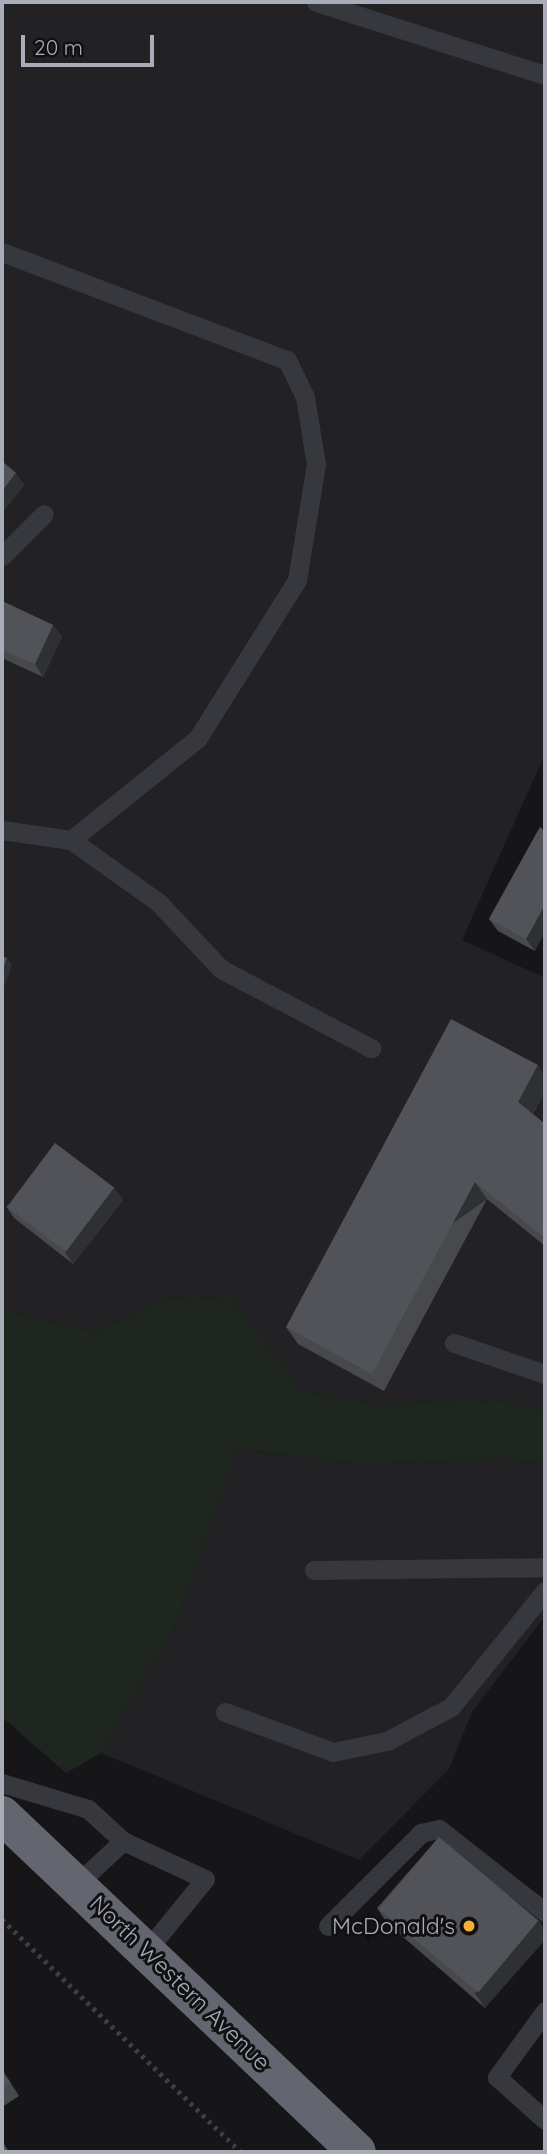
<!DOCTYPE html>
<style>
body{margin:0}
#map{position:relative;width:547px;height:2154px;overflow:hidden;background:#161618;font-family:Quicksand,sans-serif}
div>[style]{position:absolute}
.built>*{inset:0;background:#222225}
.green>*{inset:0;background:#1e261f}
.path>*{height:4.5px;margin-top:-2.25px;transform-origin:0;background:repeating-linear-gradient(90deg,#3d3f44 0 3.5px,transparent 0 8.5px)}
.lane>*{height:19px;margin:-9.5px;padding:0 9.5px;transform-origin:9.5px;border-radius:9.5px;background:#37383d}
.highway>*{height:38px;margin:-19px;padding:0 19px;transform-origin:19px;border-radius:19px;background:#63666e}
.wall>*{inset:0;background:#47494d}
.shaded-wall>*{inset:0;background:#2f3033;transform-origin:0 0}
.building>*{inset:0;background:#525359;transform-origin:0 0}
.dots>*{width:19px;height:19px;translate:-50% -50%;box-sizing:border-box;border:4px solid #111113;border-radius:50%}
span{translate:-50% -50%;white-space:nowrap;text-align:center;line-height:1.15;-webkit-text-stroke:6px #111113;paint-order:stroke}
.poi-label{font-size:23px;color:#a8adb8}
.right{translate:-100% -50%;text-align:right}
.street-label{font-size:23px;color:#a8adb8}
.frame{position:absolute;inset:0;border:4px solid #a8adb8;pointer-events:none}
.scale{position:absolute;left:21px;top:35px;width:133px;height:32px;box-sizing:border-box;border:4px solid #a8adb8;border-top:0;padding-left:9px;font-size:21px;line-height:24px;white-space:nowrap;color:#a8adb8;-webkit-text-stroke:5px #111113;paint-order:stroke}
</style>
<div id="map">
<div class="built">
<i style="clip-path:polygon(2px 2px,545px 2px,545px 754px,462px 940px,545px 978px,545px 1410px,495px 1400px,375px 1404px,302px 1390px,230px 1297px,168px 1299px,94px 1332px,2px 1310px)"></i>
<i style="clip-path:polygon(236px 1449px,359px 1464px,512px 1459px,545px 1464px,545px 1616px,472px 1712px,449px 1769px,359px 1860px,101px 1753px,175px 1626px)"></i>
</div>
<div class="green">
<i style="clip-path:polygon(230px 1297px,302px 1390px,375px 1404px,495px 1400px,545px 1410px,545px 1464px,512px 1459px,359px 1464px,237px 1449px,175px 1626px,101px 1753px,66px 1773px,2px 1717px,2px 1310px,94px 1332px,168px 1299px)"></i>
</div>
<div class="path">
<i style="left:2px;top:1919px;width:334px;rotate:44.3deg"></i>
</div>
<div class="lane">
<i style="left:316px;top:2px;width:240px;rotate:17.7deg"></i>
<i style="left:2px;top:252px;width:305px;rotate:20.8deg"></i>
<i style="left:287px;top:360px;width:41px;rotate:64.1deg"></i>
<i style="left:305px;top:397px;width:68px;rotate:80.7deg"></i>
<i style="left:316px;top:464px;width:118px;rotate:99.3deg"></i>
<i style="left:297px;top:580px;width:186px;rotate:122.1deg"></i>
<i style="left:198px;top:738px;width:163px;rotate:141.2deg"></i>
<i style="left:71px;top:840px;width:70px;rotate:-171.8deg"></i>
<i style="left:2px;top:556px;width:59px;rotate:-45deg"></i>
<i style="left:71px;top:840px;width:107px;rotate:35.5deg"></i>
<i style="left:158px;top:902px;width:92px;rotate:46.8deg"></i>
<i style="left:221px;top:969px;width:170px;rotate:27.8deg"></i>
<i style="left:454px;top:1343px;width:96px;rotate:18.8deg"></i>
<i style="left:314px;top:1570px;width:231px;rotate:-0.7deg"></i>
<i style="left:225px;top:1712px;width:115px;rotate:20.3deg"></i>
<i style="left:333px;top:1752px;width:55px;rotate:-11.5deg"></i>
<i style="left:387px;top:1741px;width:72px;rotate:-28deg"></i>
<i style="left:451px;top:1707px;width:149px;rotate:-51deg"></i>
<i style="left:2px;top:1783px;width:90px;rotate:16.8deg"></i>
<i style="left:88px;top:1809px;width:47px;rotate:42.4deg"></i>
<i style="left:77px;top:1884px;width:63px;rotate:-43.1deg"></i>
<i style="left:123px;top:1841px;width:90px;rotate:24.9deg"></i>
<i style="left:205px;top:1879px;width:92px;rotate:129.2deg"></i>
<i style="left:328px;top:1926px;width:132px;rotate:-45deg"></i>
<i style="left:421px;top:1833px;width:18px;rotate:-13deg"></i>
<i style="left:439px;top:1829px;width:135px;rotate:38.1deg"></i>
<i style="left:545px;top:2011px;width:82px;rotate:126deg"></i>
<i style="left:497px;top:2077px;width:64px;rotate:41.9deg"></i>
</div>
<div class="highway">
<i style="left:2px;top:1815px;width:489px;rotate:43.5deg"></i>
</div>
<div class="wall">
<i style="clip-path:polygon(2px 601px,53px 625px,62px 637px,43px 677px,2px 658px)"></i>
<i style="clip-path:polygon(540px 827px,535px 951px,498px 931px,489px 919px)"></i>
<i style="clip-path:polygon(545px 1076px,545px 1091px,533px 1114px,545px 1124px,545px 1246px,487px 1199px,384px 1391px,298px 1344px,286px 1327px)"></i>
<i style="clip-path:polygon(114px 1188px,123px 1200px,73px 1264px,14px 1218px,6px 1206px)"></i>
<i style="clip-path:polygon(439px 1837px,485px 2008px,387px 1923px,377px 1908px)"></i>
<i style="clip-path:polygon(2px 2069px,19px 2096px,2px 2107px)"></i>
</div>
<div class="shaded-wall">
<i style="clip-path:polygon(16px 473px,25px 485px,2px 513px,2px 491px)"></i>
<i style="clip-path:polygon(53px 625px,62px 637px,43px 677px,35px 664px)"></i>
<i style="clip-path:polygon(545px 905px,545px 932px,535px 951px,526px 939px)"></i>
<i style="clip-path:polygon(7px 958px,12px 965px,2px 993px,2px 973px)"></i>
<i style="clip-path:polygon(538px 1065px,545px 1076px,545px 1091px,530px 1119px,518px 1102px)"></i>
<i style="left:475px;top:1182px;width:21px;height:218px;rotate:55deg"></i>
<i style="clip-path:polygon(114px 1188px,123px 1200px,73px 1264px,65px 1252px)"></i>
<i style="clip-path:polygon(539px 1920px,545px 1930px,545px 1940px,485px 2008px,475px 1993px)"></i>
</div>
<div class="building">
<i style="clip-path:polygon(2px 461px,16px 473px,2px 491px)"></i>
<i style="clip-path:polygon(2px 601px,53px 625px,35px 664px,2px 650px)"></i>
<i style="clip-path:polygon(540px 827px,545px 831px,545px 905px,526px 939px,489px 919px)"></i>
<i style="clip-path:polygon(2px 956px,7px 958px,2px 973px)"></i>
<i style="clip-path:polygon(451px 1019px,538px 1065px,518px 1102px,545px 1124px,545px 1238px,475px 1182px,372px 1374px,286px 1327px)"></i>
<i style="left:55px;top:1143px;width:74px;height:80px;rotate:37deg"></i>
<i style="left:439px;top:1837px;width:130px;height:94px;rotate:40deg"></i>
<i style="clip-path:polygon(2px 2070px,10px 2083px,2px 2088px)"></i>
<i style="clip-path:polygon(2px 2141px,9px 2152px,2px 2152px)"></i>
</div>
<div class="dots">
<i style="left:469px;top:1926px;background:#f2b134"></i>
</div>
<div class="poi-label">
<span class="right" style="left:455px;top:1926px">McDonald's</span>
</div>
<div class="street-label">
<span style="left:180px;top:1983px;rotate:44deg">North Western Avenue</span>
</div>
<div class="frame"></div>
<div class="scale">20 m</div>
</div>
